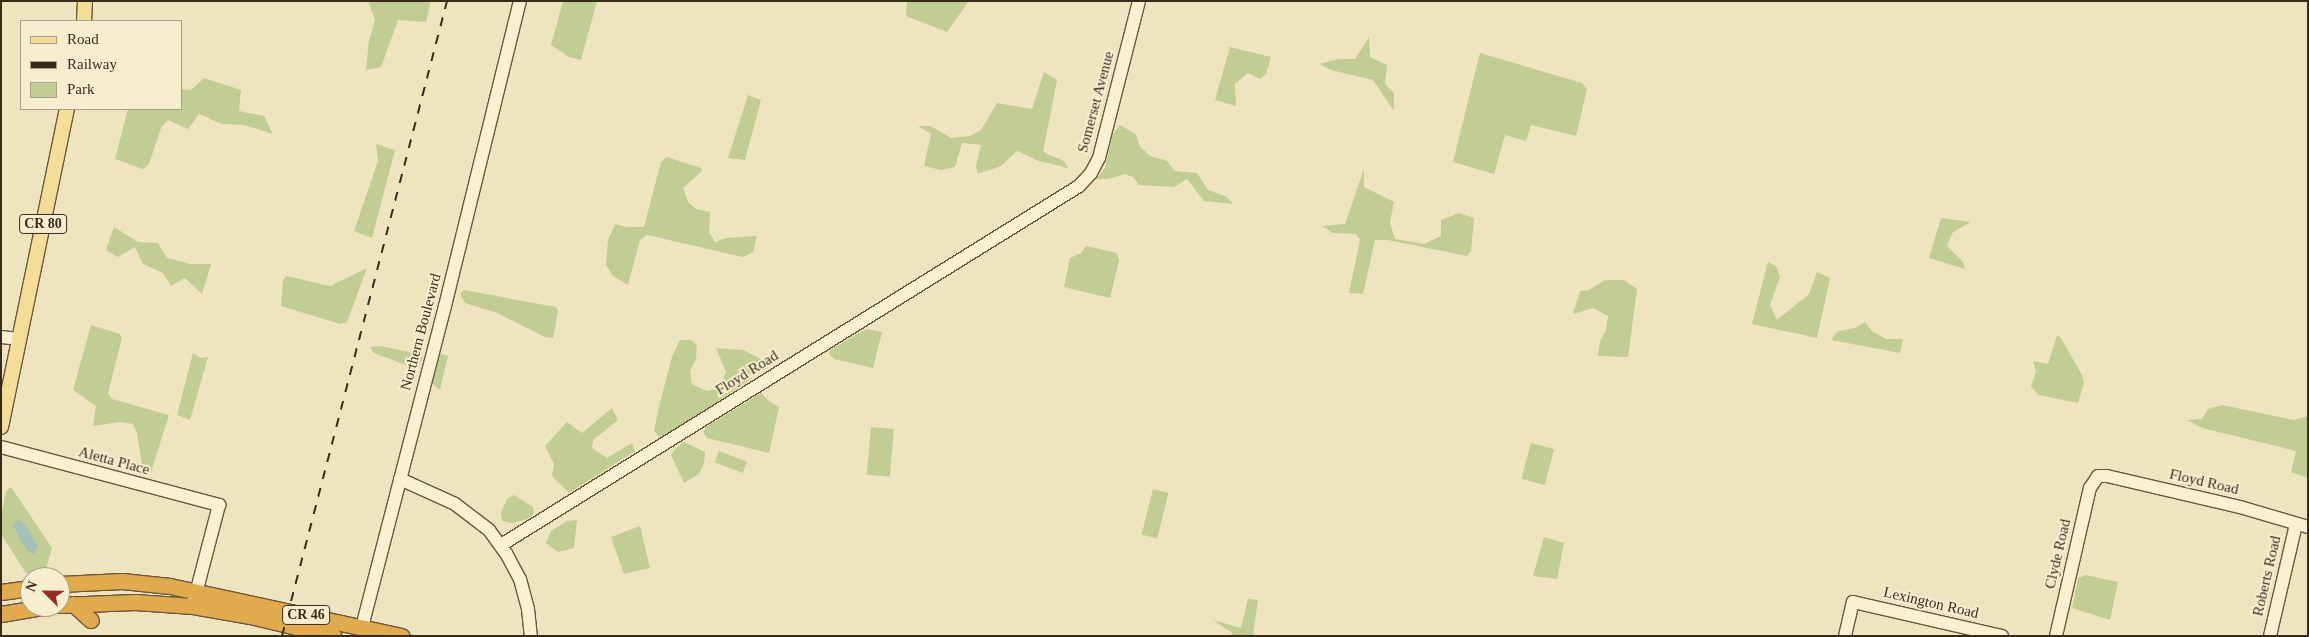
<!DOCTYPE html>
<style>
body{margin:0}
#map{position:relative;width:2309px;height:637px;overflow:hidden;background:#efe4c0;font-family:"Times New Roman",serif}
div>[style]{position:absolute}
.green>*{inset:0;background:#c2cd94;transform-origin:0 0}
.water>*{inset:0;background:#a3c1ba}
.roads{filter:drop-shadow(1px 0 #6a563b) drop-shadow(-1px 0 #6a563b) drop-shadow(0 1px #6a563b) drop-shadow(0 -1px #6a563b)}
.secondary>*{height:12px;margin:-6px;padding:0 6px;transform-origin:6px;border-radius:6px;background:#faf1d3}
.primary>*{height:14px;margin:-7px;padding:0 7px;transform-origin:7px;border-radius:7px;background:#f4dd96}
.highway>*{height:15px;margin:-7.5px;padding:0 7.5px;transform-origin:7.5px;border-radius:7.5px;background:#e1ab4d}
.rail>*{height:2px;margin-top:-1px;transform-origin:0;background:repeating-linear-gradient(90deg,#372b1c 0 9px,transparent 0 18px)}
span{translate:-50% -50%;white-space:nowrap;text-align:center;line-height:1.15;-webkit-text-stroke:4px #f6eecf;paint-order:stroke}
.shield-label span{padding:1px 4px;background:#f6eecf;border:1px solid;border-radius:4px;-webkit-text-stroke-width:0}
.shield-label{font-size:14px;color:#372b1c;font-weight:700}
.street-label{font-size:15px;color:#372b1c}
.frame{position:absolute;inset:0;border:2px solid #372b1c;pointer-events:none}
.legend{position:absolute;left:20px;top:20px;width:162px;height:90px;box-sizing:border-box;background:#f6eecf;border:1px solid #aaa087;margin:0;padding:6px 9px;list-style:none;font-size:15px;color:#372b1c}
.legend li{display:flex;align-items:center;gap:10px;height:25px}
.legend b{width:25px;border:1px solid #aaa087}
.north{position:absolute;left:20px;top:567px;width:50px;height:50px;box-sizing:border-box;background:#f6eecf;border:1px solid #aaa087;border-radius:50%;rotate:293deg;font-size:14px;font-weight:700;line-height:20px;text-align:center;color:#372b1c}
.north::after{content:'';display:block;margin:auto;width:18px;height:22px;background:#992d26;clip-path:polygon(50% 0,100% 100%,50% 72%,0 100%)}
</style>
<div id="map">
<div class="green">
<i style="clip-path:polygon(368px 1px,431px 1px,426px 22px,398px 20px,381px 67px,366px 70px,369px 41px,375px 20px)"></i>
<i style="clip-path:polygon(563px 1px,597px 1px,581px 60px,569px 57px,551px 45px)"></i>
<i style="clip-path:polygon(907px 1px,969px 1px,947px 32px,906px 16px)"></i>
<i style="clip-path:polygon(1369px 37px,1370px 57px,1387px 65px,1385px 84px,1394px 93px,1394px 111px,1373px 80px,1331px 70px,1319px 64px,1338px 59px,1355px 59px)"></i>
<i style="clip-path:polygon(1230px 47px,1271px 57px,1266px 74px,1260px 79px,1248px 73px,1235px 84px,1236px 106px,1215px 100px)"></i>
<i style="clip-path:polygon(1480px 53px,1582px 83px,1587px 89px,1576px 136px,1531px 125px,1526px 141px,1505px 135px,1494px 174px,1453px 162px)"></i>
<i style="clip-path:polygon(1044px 72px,1057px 80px,1043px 152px,1064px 161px,1068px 168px,1039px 161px,1017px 151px,1001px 166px,978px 174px,976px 166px,981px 145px,962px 143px,955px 167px,941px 170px,924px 166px,931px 134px,918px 126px,931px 126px,951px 138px,970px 136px,981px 130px,997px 103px,1032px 109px)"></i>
<i style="clip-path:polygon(204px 78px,241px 90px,239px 111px,264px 116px,273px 134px,244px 125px,222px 124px,199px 114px,188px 129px,168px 120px,161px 128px,149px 164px,143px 169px,115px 159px,128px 109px,181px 109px,181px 89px,191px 90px)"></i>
<i style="clip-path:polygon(748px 95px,761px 100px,745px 160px,728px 158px)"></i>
<i style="clip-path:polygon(1120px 125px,1136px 134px,1139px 145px,1150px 156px,1167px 161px,1175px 171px,1197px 173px,1208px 190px,1227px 197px,1233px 204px,1204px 201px,1187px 179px,1174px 187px,1139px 185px,1133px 177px,1125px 174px,1108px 179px,1096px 179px,1105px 168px,1113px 134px)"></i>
<i style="clip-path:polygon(376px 144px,395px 150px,372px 238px,354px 231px,378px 161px)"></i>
<i style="clip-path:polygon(667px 157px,701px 168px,702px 171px,683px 188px,688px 202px,696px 209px,710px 212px,709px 232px,715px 242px,726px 238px,757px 236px,753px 252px,743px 257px,647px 235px,640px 240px,628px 285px,613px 276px,606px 265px,608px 240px,615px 224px,626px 227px,644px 227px,661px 162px)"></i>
<i style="clip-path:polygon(1364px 169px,1364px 187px,1394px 202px,1390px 223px,1395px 239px,1424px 244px,1441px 236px,1441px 220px,1459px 213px,1474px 218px,1471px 251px,1467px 256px,1388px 240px,1375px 240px,1363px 294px,1349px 293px,1360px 240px,1356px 234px,1333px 233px,1322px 226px,1345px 224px)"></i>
<i style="clip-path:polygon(1941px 218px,1971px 222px,1953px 232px,1947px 246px,1963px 262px,1965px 269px,1929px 258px)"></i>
<i style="clip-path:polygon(114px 227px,138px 242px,158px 243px,167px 258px,190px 264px,211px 264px,202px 294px,185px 278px,171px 286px,163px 273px,143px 264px,135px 247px,118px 257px,106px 250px)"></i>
<i style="clip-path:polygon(1086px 246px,1117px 253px,1119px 261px,1110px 298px,1064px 287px,1070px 258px,1081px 253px)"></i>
<i style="clip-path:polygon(1768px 262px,1776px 266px,1780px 277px,1770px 305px,1777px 320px,1809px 294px,1817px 272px,1830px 278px,1817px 338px,1752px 324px)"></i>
<i style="clip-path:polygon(367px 268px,347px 322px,340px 324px,281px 306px,283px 281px,286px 276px,330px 286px)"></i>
<i style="clip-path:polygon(1605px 280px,1624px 280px,1637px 289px,1628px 357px,1598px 356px,1600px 341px,1606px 330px,1608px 316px,1593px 308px,1573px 314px,1580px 291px,1589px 290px)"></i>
<i style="clip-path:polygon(464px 290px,556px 307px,558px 311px,553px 338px,545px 337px,497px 313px,465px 303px,460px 294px)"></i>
<i style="clip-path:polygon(1865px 322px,1872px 331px,1886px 339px,1903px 339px,1900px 353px,1831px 340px,1838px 331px,1855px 328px)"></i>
<i style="clip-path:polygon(91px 325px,120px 334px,122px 338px,108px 393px,112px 399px,169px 415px,151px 472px,142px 465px,137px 433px,133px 424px,120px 422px,93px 426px,96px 406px,73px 390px)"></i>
<i style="clip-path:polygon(866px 329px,882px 332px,873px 368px,834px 359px,829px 354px,830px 350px)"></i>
<i style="clip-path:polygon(2057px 335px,2061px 338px,2082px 375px,2084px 383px,2078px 403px,2039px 395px,2031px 387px,2036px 371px,2033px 361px,2048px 364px)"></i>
<i style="clip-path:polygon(680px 340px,691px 340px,697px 345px,696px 359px,690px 371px,692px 384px,707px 391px,719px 388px,726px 372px,716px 348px,743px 350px,761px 359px,761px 370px,747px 382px,661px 439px,654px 431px,659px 406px,672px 357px)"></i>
<i style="clip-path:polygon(381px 346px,418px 354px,423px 358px,418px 367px,408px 366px,374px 353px,370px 347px)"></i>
<i style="clip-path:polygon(193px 353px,201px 358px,208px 357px,190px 420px,177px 415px)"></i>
<i style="clip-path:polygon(439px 353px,448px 356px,440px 390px,432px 383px,431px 379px)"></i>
<i style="clip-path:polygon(761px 393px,769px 401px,779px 407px,769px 453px,707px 438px,703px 432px,706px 427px)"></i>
<i style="clip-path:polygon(2222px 405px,2294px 420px,2308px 416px,2308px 478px,2291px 472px,2296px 451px,2202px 428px,2187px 420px,2202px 419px,2208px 409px)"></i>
<i style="clip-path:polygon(612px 408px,618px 420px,593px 440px,592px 448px,607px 458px,632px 443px,635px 451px,569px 493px,552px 476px,554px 464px,545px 446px,567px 422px,582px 433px)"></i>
<i style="left:871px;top:427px;width:23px;height:48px;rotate:5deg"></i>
<i style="clip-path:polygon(684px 442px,705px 452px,704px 463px,699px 474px,684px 483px,671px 455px,675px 449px)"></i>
<i style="left:1531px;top:443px;width:24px;height:37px;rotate:15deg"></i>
<i style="left:719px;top:451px;width:30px;height:12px;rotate:21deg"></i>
<i style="clip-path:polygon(11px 487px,52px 548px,45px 572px,26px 573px,1px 534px,1px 518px,6px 491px)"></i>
<i style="left:1153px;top:489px;width:16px;height:47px;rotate:14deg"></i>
<i style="clip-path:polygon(514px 495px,533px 507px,534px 514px,528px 519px,512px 523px,502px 521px,501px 513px,507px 499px)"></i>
<i style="clip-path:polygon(577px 520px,574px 548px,558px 552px,546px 543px,551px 531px,567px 521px)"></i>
<i style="clip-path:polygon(640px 526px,650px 568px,624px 574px,611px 537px)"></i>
<i style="clip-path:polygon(1544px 537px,1564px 543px,1557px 579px,1533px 576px)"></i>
<i style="clip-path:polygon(2086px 575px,2118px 582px,2110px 620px,2072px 608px,2078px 578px)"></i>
<i style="clip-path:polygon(1248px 599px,1258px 600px,1253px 636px,1233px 636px,1231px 632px,1213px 620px,1241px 628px)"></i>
</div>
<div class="water">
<i style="clip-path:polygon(18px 519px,25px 524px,38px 546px,34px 554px,28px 551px,21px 541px,13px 525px)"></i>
</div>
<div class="roads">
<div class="secondary">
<i style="left:1px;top:337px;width:18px;rotate:6deg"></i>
<i style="left:1px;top:447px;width:226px;rotate:14.9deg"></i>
<i style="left:219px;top:505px;width:99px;rotate:104.6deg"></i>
<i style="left:400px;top:479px;width:60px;rotate:24.4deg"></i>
<i style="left:455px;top:504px;width:43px;rotate:37.4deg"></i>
<i style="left:489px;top:530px;width:29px;rotate:54deg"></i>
<i style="left:506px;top:553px;width:30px;rotate:62deg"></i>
<i style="left:520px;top:579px;width:31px;rotate:75deg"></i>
<i style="left:528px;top:609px;width:27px;rotate:84deg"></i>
<i style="left:501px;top:545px;width:680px;rotate:-31.84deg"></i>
<i style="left:1079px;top:186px;width:18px;rotate:-47deg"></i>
<i style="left:1091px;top:173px;width:17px;rotate:-62deg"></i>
<i style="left:1099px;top:158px;width:162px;rotate:-75.7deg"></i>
<i style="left:362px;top:627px;width:332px;rotate:-75.5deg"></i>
<i style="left:445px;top:306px;width:314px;rotate:-76.2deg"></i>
<i style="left:1845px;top:636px;width:35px;rotate:-77deg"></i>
<i style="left:1853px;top:602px;width:153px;rotate:12.9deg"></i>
<i style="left:2056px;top:636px;width:152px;rotate:-77.1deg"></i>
<i style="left:2090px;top:488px;width:14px;rotate:-56deg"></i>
<i style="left:2098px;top:476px;width:9px"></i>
<i style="left:2107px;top:476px;width:137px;rotate:13.1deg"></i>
<i style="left:2240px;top:507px;width:71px;rotate:16.4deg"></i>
<i style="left:2270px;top:636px;width:115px;rotate:-76.9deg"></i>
</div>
<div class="primary">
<i style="left:84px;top:21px;width:20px;rotate:-87deg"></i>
<i style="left:1px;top:427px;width:325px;rotate:-78.3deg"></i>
</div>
<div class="highway">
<i style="left:60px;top:584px;width:62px;rotate:-2.8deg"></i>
<i style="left:122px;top:581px;width:48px;rotate:5.9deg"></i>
<i style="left:170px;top:586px;width:237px;rotate:12.2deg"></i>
<i style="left:1px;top:592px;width:29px;rotate:-8deg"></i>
<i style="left:73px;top:604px;width:24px;rotate:42deg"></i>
<i style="left:60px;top:605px;width:75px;rotate:-2.3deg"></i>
<i style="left:135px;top:602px;width:58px;rotate:3.9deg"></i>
<i style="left:193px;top:606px;width:58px;rotate:10deg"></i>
<i style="left:250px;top:616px;width:86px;rotate:13.4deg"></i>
<i style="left:1px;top:614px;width:43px;rotate:-9.5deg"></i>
</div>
</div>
<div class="rail">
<i style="left:282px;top:636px;width:656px;rotate:-75.43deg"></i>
</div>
<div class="shield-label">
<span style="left:43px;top:224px">CR 80</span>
<span style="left:306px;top:615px">CR 46</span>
</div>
<div class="street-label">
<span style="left:1096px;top:102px;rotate:-75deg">Somerset Avenue</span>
<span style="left:421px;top:332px;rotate:-75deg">Northern Boulevard</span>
<span style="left:747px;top:373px;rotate:-32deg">Floyd Road</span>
<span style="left:114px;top:461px;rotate:15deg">Aletta Place</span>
<span style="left:2204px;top:482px;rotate:13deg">Floyd Road</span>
<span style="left:2058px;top:554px;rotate:-77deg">Clyde Road</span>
<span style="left:2267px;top:576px;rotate:-77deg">Roberts Road</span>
<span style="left:1931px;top:603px;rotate:13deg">Lexington Road</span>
</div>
<div class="frame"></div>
<ul class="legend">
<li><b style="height:6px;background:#f4dd96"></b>Road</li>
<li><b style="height:6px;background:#372b1c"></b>Railway</li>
<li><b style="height:14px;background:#c2cd94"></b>Park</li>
</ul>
<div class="north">N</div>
</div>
